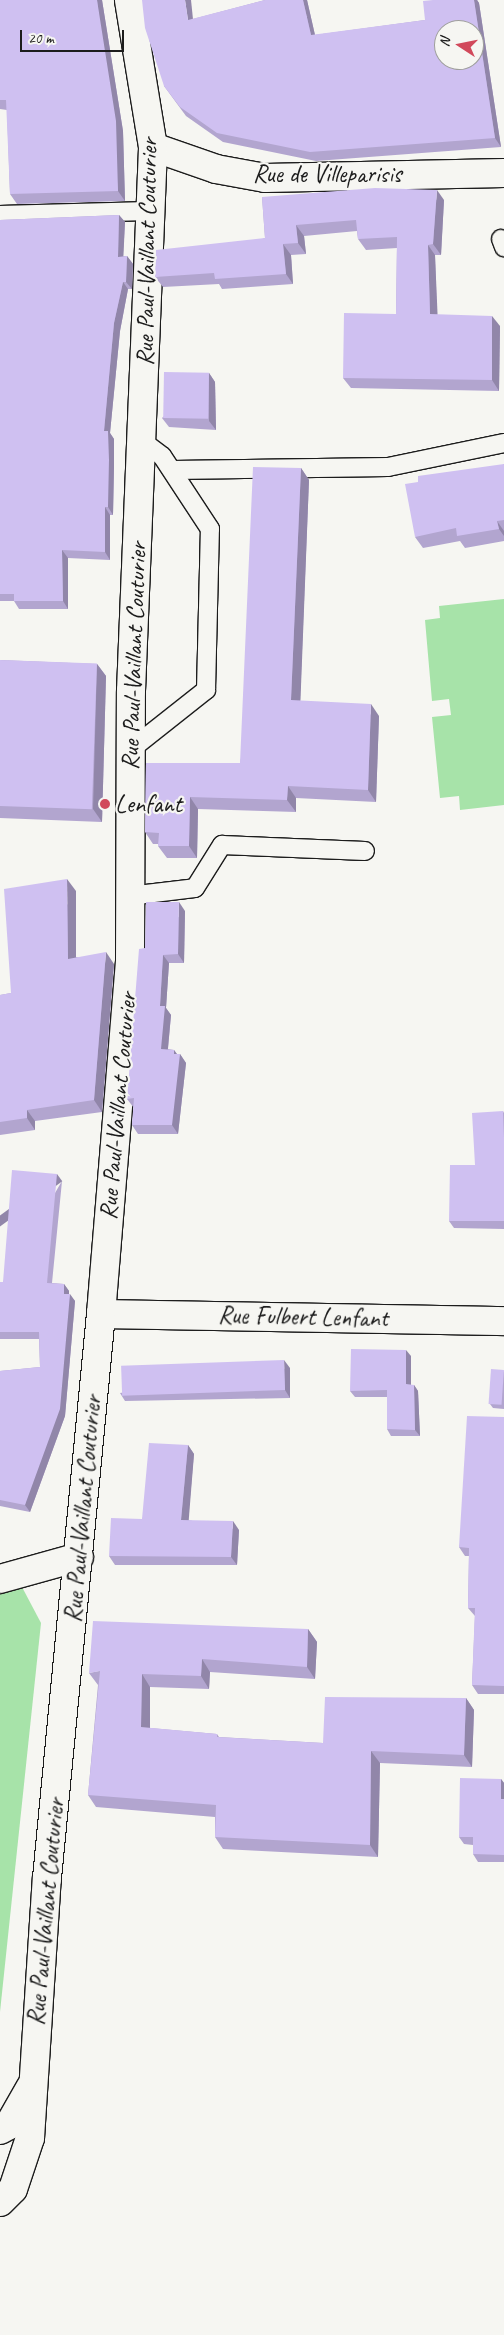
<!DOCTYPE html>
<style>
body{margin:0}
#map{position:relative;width:504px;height:2335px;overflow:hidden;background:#f6f6f2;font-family:Caveat,sans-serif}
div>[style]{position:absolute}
.green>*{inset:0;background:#a7e3a9}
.roads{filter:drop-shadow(1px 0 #1c1c1c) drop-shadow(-1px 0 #1c1c1c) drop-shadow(0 1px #1c1c1c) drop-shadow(0 -1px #1c1c1c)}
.lane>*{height:18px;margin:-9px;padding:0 9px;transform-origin:9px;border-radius:9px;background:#f6f6f2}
.street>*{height:28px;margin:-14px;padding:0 14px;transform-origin:14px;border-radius:14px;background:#f6f6f2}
.secondary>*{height:28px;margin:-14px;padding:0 14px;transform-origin:14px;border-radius:14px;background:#f6f6f2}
.wall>*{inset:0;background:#b2a5cf}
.shaded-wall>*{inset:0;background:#9186a9;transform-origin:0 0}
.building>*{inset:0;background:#cfc0f1;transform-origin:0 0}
.dots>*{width:14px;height:14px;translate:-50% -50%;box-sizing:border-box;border:2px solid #f6f6f2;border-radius:50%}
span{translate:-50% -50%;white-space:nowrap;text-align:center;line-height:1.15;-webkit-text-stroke:4.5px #f6f6f2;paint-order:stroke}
.street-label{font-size:25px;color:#1c1c1c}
.poi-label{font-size:25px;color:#1c1c1c}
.left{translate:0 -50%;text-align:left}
.north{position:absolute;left:434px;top:20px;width:50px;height:50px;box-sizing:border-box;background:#f6f6f2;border:1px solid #9f9f9c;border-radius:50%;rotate:281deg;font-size:14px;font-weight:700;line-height:20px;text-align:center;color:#1c1c1c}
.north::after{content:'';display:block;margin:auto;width:18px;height:22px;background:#d1495b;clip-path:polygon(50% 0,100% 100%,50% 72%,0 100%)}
.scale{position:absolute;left:20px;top:30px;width:104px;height:22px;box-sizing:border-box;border:2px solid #1c1c1c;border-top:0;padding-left:6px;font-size:15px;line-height:18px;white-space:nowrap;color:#1c1c1c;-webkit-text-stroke:4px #f6f6f2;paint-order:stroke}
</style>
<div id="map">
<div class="green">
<i style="clip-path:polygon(504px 599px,504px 805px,460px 810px,459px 796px,440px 798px,432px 717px,451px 715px,449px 699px,432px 701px,425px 620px,440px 618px,439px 606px)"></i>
<i style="clip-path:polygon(22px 1587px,41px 1623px,0 2012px,0 1593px)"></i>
</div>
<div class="roads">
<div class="lane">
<i style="left:0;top:215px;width:149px;rotate:-1.5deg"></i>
<i style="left:501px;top:239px;width:9px;rotate:69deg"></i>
<i style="left:173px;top:470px;width:215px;rotate:-0.8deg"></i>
<i style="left:388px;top:467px;width:118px;rotate:-11.7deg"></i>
<i style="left:130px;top:750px;width:97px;rotate:-38.3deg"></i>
<i style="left:206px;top:690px;width:161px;rotate:-88.6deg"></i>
<i style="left:210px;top:529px;width:87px;rotate:-123.3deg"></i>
<i style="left:162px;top:456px;width:25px;rotate:-143deg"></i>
<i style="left:129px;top:896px;width:66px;rotate:-6.9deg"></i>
<i style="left:195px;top:888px;width:51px;rotate:-57.9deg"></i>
<i style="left:222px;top:845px;width:143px;rotate:2.4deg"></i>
</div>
<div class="street">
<i style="left:101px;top:1314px;width:403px;rotate:1deg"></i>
<i style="left:0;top:1579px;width:82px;rotate:-15.6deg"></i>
</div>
<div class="secondary">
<i style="left:153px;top:147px;width:67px;rotate:19.2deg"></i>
<i style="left:216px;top:169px;width:50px;rotate:10.4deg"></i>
<i style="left:265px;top:178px;width:239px;rotate:-1.2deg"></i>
<i style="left:0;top:2130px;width:10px;rotate:-29deg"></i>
<i style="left:9px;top:2125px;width:43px;rotate:-60.4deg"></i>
<i style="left:0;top:2202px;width:18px;rotate:-45deg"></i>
<i style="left:13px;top:2189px;width:54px;rotate:-71.6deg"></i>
<i style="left:30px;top:2138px;width:261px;rotate:-86.3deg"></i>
<i style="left:47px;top:1878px;width:567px;rotate:-84.53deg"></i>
<i style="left:101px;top:1314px;width:356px;rotate:-85.3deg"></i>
<i style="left:130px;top:959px;width:268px;rotate:-89.8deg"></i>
<i style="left:131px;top:691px;width:544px;rotate:-87.68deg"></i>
<i style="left:153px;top:147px;width:149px;rotate:-99.3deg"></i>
</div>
</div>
<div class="wall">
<i style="clip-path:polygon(0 0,102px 0,123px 131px,125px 201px,17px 204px,10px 194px,7px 110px,0 109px)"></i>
<i style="clip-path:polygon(265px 0,307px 0,315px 35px,425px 20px,433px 0,477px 0,479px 3px,501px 147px,316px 161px,223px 142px,186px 116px,164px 86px,193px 19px)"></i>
<i style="clip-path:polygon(262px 197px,444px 200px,441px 255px,435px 255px,437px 315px,500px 326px,499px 391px,351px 388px,343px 378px,396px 314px,397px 248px,366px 250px,358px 239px,357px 231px,304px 236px,306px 254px,291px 255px,293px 284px,222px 289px,219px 284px,163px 287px,155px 277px,265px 238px)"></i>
<i style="clip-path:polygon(119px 215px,125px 222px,123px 256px,127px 256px,133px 264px,132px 289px,128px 289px,120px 331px,110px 433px,114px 439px,114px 467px,113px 515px,110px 515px,110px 560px,68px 558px,68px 609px,19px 609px,14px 601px,0 601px,0 220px)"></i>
<i style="clip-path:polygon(209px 373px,215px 382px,216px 430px,169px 427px,162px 418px)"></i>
<i style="clip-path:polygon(504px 464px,504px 541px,465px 548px,460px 541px,423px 548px,415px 537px)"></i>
<i style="clip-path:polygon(301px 468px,309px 480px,300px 701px,379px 716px,376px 802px,296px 798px,296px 812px,198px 809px,197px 858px,167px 858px,158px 846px,158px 844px,153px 844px,145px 832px,146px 763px,240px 763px)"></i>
<i style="clip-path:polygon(0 660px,97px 664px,106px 676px,102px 822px,0 818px)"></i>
<i style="clip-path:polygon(76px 891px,76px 957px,114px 964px,102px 1112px,35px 1121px,35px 1130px,0 1135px,0 995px,11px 993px)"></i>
<i style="clip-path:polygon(185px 911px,184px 963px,169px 963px,166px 1008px,171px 1015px,168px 1049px,174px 1050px,177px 1054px,180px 1054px,186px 1063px,178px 1134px,138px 1134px,132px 1125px,134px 1108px,127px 1099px,145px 948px)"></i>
<i style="clip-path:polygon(503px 1111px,504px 1113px,504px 1229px,454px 1228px,449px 1221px,475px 1165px)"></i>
<i style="clip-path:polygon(62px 1181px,52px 1283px,64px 1284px,69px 1291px,69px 1294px,75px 1301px,65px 1416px,30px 1512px,0 1506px,0 1371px,40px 1367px,39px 1339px,0 1339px,0 1282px,3px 1282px)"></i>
<i style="clip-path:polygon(411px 1356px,411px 1385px,414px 1385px,418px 1391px,420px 1436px,391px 1436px,387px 1429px,387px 1397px,355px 1397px,350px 1391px)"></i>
<i style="clip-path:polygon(290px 1368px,290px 1398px,125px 1401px,120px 1393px)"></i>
<i style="clip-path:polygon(504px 1370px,504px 1409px,493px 1408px,490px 1404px)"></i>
<i style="clip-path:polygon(504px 1417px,504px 1694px,478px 1694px,472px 1685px,475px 1616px,468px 1608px,469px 1556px,465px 1556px,459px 1547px)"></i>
<i style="clip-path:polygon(188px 1445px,194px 1454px,188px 1520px,239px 1530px,237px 1565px,115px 1565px,109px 1556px,142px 1519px)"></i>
<i style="clip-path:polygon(308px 1629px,317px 1642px,315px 1679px,210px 1672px,209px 1689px,150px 1687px,150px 1728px,217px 1734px,219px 1737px,323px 1743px,466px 1698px,474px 1710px,472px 1767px,380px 1763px,378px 1857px,223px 1849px,215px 1837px,215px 1817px,96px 1807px,88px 1795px,98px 1685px,89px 1673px)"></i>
<i style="clip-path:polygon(501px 1779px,504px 1783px,504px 1862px,478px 1862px,473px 1854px,473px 1845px,464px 1844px,459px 1837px)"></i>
</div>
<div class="shaded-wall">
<i style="clip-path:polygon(97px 0,102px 0,123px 131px,125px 201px,118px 191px)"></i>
<i style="clip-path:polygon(185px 0,191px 0,194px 29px,188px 20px)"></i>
<i style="clip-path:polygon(303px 0,307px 0,317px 44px,311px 35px)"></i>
<i style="clip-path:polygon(474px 0,477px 0,479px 3px,501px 147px,495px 138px)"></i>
<i style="clip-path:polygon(437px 190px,444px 200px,441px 255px,433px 244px)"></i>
<i style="clip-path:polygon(119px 215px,125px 222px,123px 264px,118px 257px)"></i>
<i style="clip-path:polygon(296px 225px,304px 236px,306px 254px,298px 243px)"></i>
<i style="clip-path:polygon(283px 244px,291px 255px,293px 284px,286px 274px)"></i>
<i style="clip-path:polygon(428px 245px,435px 255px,438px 325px,430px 314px)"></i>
<i style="clip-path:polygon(127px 256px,133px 264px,132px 289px,126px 282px)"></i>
<i style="clip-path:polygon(123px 282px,128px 289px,120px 331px,110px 433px,114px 439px,114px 467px,113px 515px,108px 507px,104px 431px,114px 323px)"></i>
<i style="clip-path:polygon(492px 316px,500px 326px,499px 391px,492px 380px)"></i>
<i style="clip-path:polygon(209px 373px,215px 382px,216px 430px,209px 421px)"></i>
<i style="clip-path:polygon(301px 468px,309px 480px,300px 712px,291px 700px)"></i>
<i style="clip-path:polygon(105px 507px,110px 515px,110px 560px,105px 552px)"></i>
<i style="clip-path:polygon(497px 521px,504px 531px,504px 536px,499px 529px)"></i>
<i style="clip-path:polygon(62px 550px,68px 558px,68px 609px,63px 601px)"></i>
<i style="clip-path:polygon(97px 664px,106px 676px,102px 822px,93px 809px)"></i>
<i style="clip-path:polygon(371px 704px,379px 716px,376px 802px,368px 790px)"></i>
<i style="clip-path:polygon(288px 786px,296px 798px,296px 812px,287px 800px)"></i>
<i style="clip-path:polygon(190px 797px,198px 809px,197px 858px,189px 846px)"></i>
<i style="clip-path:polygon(67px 879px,76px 891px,76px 970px,68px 959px)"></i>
<i style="clip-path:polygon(179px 902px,185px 911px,184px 963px,178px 954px)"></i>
<i style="clip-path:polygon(106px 952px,114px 964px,102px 1112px,94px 1100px)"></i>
<i style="clip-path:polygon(163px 955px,169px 963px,166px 1008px,171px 1015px,167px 1058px,161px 1049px,160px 1006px)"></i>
<i style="clip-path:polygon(174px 1050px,179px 1057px,180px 1054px,186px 1063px,178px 1134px,172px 1125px)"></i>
<i style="clip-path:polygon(27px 1110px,35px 1121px,35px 1130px,27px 1118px)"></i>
<i style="left:57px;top:1174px;width:9px;height:109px;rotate:54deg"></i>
<i style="clip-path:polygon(64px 1284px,69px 1291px,69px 1301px,64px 1294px)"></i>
<i style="clip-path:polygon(70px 1294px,75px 1301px,65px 1416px,30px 1512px,25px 1505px)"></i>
<i style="clip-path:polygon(406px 1350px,411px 1356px,411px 1391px,406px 1384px)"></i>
<i style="clip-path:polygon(284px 1360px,290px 1368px,290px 1398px,285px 1390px)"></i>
<i style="clip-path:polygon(414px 1385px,418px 1391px,420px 1436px,415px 1430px)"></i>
<i style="clip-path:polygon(188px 1445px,194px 1454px,188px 1529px,181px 1520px)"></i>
<i style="clip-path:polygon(233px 1521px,239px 1530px,237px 1565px,231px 1557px)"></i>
<i style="clip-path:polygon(308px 1629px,317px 1642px,315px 1679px,307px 1667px)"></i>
<i style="clip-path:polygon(202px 1659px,210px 1672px,209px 1689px,201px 1676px)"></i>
<i style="clip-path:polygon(142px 1674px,150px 1687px,150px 1739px,141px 1727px)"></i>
<i style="clip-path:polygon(466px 1698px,474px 1710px,472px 1767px,464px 1755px)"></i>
<i style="clip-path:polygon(371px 1751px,380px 1763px,378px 1857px,370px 1845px)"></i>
<i style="clip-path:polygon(501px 1779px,504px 1783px,504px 1804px,501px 1799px)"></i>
</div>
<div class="building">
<i style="clip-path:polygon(0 0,97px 0,116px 121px,118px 191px,10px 194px,6px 100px,0 100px)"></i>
<i style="clip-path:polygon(evenodd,142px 0,185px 0,188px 20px,265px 0,303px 0,311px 35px,425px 20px,423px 1px,433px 0,474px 0,495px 138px,310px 152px,217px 133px,180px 107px,164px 86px,145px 28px,142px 0,444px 30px,474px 30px,474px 60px,444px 60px,444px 30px)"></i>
<i style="clip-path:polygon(375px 188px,437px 190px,433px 244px,428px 245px,430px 314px,492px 316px,492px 380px,343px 378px,344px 313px,396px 314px,397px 237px,358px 239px,356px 220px,296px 225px,298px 243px,283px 244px,286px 274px,215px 279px,214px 273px,155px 277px,156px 250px,265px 238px,262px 197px)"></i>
<i style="clip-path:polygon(119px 215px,118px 257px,127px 256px,126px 282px,123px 282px,114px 323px,104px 431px,108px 431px,109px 460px,108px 507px,105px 507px,105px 552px,62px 550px,63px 601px,14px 601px,14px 594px,0 594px,0 220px)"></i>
<i style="left:164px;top:372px;width:45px;height:46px;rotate:1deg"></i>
<i style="clip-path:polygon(504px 464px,504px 520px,497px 521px,499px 529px,457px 536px,456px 528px,415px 537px,405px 484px,418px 482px,418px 476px)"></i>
<i style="clip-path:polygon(253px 467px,301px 468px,291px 700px,371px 704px,368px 790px,288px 786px,287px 800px,190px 797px,189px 846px,158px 846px,159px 833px,145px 832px,146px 763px,240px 763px)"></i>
<i style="left:0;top:660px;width:97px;height:146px;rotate:2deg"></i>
<i style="clip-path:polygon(67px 879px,68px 959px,106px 952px,94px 1100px,27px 1110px,27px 1118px,0 1122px,0 995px,11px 993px,4px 889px)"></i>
<i style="clip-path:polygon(146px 902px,179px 902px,178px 954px,163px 955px,160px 1006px,165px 1006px,161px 1049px,174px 1050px,174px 1054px,180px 1054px,172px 1125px,132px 1125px,134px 1098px,127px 1099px,139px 949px,145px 948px)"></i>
<i style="clip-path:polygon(503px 1111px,504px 1138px,504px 1221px,449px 1221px,450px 1165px,475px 1165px,472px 1113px)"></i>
<i style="clip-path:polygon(12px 1170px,57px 1174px,47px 1283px,64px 1284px,64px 1294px,70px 1294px,60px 1409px,25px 1505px,0 1500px,0 1371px,40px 1367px,39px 1332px,0 1332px,0 1282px,3px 1282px)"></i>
<i style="clip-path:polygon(351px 1349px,406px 1350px,406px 1384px,414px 1385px,415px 1430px,387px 1429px,387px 1390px,350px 1391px)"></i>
<i style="left:284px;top:1360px;width:30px;height:163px;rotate:88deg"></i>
<i style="left:491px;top:1369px;width:13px;height:35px;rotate:4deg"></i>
<i style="clip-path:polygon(467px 1416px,504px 1417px,504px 1686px,472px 1685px,475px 1608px,468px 1608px,469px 1548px,459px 1547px)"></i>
<i style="clip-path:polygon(149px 1443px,188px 1445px,181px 1520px,233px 1521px,231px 1557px,109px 1556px,111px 1518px,142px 1519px)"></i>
<i style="clip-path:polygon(93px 1621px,308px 1629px,307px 1667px,202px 1659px,201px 1676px,142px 1674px,141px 1727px,217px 1734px,217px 1737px,323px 1743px,325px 1697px,466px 1698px,464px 1755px,371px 1751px,370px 1845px,215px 1837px,216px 1805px,88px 1795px,100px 1671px,89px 1673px)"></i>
<i style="clip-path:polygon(460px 1778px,501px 1779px,501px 1799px,504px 1799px,504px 1855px,473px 1854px,473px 1837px,459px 1837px)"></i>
</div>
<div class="dots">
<i style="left:105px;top:804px;background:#d1495b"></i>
</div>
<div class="street-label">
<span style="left:327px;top:174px">Rue de Villeparisis</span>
<span style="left:147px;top:252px;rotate:-89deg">Rue Paul-Vaillant Couturier</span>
<span style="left:134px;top:656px;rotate:-88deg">Rue Paul-Vaillant Couturier</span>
<span style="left:118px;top:1106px;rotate:-85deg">Rue Paul-Vaillant Couturier</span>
<span style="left:303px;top:1317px;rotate:1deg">Rue Fulbert Lenfant</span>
<span style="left:83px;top:1509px;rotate:-85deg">Rue Paul-Vaillant Couturier</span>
<span style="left:46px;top:1912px;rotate:-85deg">Rue Paul-Vaillant Couturier</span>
</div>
<div class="poi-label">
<span class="left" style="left:115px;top:804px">Lenfant</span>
</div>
<div class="north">N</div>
<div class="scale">20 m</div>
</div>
